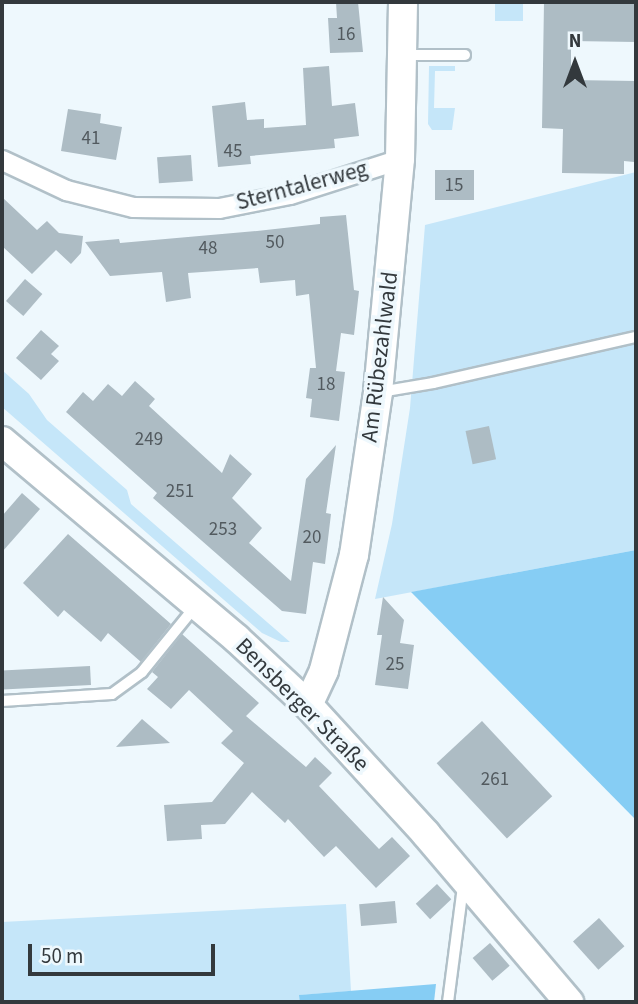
<!DOCTYPE html>
<meta charset="utf-8">
<style>
body{margin:0}
#map{position:relative;width:638px;height:1004px;overflow:hidden;background:#eef8fd;font-family:"Source Sans 3",sans-serif}
div>[style]{position:absolute}
.green>*{inset:0;background:#c5e6f9;transform-origin:0 0}
.forest>*{inset:0;background:#86cdf4}
.building>*{inset:0;background:#adbcc4;transform-origin:0 0}
.roads{filter:drop-shadow(2px 0 #b1c0c8) drop-shadow(-2px 0 #b1c0c8) drop-shadow(0 2px #b1c0c8) drop-shadow(0 -2px #b1c0c8)}
.lane>*{height:10px;margin:-5px;padding:0 5px;transform-origin:5px;border-radius:5px;background:#fff}
.street>*{height:19px;margin:-9.5px;padding:0 9.5px;transform-origin:9.5px;border-radius:9.5px;background:#fff}
.secondary>*{height:28px;margin:-14px;padding:0 14px;transform-origin:14px;border-radius:14px;background:#fff}
span{translate:-50% -50%;white-space:nowrap;text-align:center;line-height:1.15;-webkit-text-stroke:7px #eef8fd;paint-order:stroke}
.number-label{font-size:19px;color:#525a5f}
.number-label span{-webkit-text-stroke-width:0}
.street-label{font-size:23px;color:#33393d}
.frame{position:absolute;inset:0;border:4px solid #33393d;pointer-events:none}
.north{position:absolute;left:540px;top:28px;width:70px;height:70px;-webkit-text-stroke:5px #eef8fd;paint-order:stroke;rotate:0deg;font-size:19px;font-weight:700;line-height:28px;text-align:center;color:#33393d}
.north::after{content:'';display:block;margin:auto;width:24px;height:32px;background:#33393d;clip-path:polygon(50% 0,100% 100%,50% 72%,0 100%)}
.scale{position:absolute;left:28px;top:944px;width:187px;height:32px;box-sizing:border-box;border:4px solid #33393d;border-top:0;padding-left:9px;font-size:21px;line-height:24px;white-space:nowrap;color:#33393d;-webkit-text-stroke:5px #eef8fd;paint-order:stroke}
</style>
<div id="map">
<div class="green">
<i style="left:495px;top:2px;width:28px;height:19px"></i>
<i style="clip-path:polygon(429px 66px,455px 66px,455px 71px,435px 71px,434px 108px,455px 108px,452px 130px,432px 130px,428px 124px)"></i>
<i style="clip-path:polygon(636px 172px,636px 550px,375px 599px,392px 524px,410px 408px,425px 225px)"></i>
<i style="clip-path:polygon(2px 370px,29px 394px,47px 420px,127px 490px,131px 504px,290px 642px,281px 642px,262px 633px,2px 407px)"></i>
<i style="clip-path:polygon(346px 904px,351px 991px,300px 995px,300px 1002px,2px 1002px,2px 922px)"></i>
</div>
<div class="forest">
<i style="clip-path:polygon(636px 550px,636px 820px,411px 592px)"></i>
<i style="clip-path:polygon(436px 984px,434px 1002px,300px 1002px,299px 995px)"></i>
</div>
<div class="building">
<i style="clip-path:polygon(336px 2px,358px 2px,363px 52px,330px 53px,328px 18px,337px 18px)"></i>
<i style="clip-path:polygon(544px 2px,636px 2px,636px 42px,571px 41px,571px 80px,636px 81px,636px 152px,634px 162px,624px 161px,624px 174px,562px 173px,563px 129px,542px 128px)"></i>
<i style="clip-path:polygon(329px 66px,332px 106px,355px 103px,359px 136px,334px 139px,335px 148px,250px 156px,251px 164px,218px 167px,212px 106px,245px 102px,247px 120px,264px 119px,264px 128px,306px 125px,303px 68px)"></i>
<i style="clip-path:polygon(68px 109px,101px 114px,100px 123px,122px 127px,116px 160px,61px 151px)"></i>
<i style="left:191px;top:155px;width:26px;height:34px;rotate:86deg"></i>
<i style="left:435px;top:170px;width:39px;height:30px"></i>
<i style="clip-path:polygon(2px 197px,37px 230px,47px 221px,59px 233px,83px 236px,81px 253px,71px 264px,56px 250px,32px 274px,2px 246px)"></i>
<i style="clip-path:polygon(346px 215px,354px 290px,359px 291px,354px 335px,341px 333px,336px 371px,345px 372px,339px 421px,310px 417px,312px 399px,306px 398px,310px 368px,316px 368px,309px 294px,296px 296px,295px 280px,260px 283px,258px 268px,188px 273px,191px 298px,166px 302px,162px 272px,110px 276px,85px 242px,119px 239px,120px 243px,257px 231px,320px 224px,320px 217px)"></i>
<i style="left:25px;top:279px;width:23px;height:29px;rotate:41deg"></i>
<i style="clip-path:polygon(41px 330px,59px 346px,51px 354px,59px 361px,41px 380px,16px 358px)"></i>
<i style="clip-path:polygon(135px 381px,155px 399px,149px 406px,222px 473px,230px 454px,252px 474px,232px 498px,262px 528px,249px 543px,291px 581px,306px 479px,336px 445px,326px 513px,331px 514px,325px 564px,313px 562px,306px 614px,282px 611px,153px 498px,157px 493px,66px 412px,83px 392px,93px 401px,108px 384px,122px 396px)"></i>
<i style="left:489px;top:426px;width:34px;height:24px;rotate:78deg"></i>
<i style="clip-path:polygon(22px 493px,40px 509px,2px 552px,2px 516px)"></i>
<i style="clip-path:polygon(68px 534px,171px 624px,141px 662px,108px 633px,101px 642px,64px 610px,58px 617px,23px 583px)"></i>
<i style="clip-path:polygon(383px 597px,404px 620px,400px 643px,414px 645px,408px 689px,375px 685px,382px 635px,377px 635px)"></i>
<i style="clip-path:polygon(182px 634px,259px 703px,246px 716px,306px 767px,315px 757px,332px 773px,319px 786px,379px 849px,392px 837px,410px 856px,376px 888px,336px 846px,324px 857px,288px 819px,285px 823px,252px 792px,225px 824px,201px 825px,202px 839px,167px 841px,164px 805px,212px 802px,244px 763px,221px 743px,233px 731px,189px 690px,171px 709px,147px 689px,158px 677px,152px 672px)"></i>
<i style="left:90px;top:666px;width:19px;height:88px;rotate:87deg"></i>
<i style="clip-path:polygon(142px 719px,170px 743px,116px 747px)"></i>
<i style="left:482px;top:721px;width:103px;height:62px;rotate:47deg"></i>
<i style="left:437px;top:884px;width:21px;height:29px;rotate:47deg"></i>
<i style="left:395px;top:901px;width:22px;height:36px;rotate:85deg"></i>
<i style="left:599px;top:918px;width:38px;height:35px;rotate:48deg"></i>
<i style="left:490px;top:943px;width:30px;height:23px;rotate:49deg"></i>
</div>
<div class="roads">
<div class="lane">
<i style="left:403px;top:55px;width:62px"></i>
<i style="left:380px;top:392px;width:54px;rotate:-9.6deg"></i>
<i style="left:433px;top:383px;width:208px;rotate:-12.8deg"></i>
<i style="left:2px;top:701px;width:110px;rotate:-3.6deg"></i>
<i style="left:112px;top:694px;width:37px;rotate:-36deg"></i>
<i style="left:142px;top:672px;width:82px;rotate:-50.9deg"></i>
<i style="left:448px;top:1002px;width:117px;rotate:-82.6deg"></i>
</div>
<div class="street">
<i style="left:2px;top:160px;width:71px;rotate:25.1deg"></i>
<i style="left:66px;top:190px;width:69px;rotate:14.2deg"></i>
<i style="left:133px;top:207px;width:86px;rotate:0.7deg"></i>
<i style="left:219px;top:208px;width:72px;rotate:-11.2deg"></i>
<i style="left:290px;top:194px;width:115px;rotate:-17.7deg"></i>
</div>
<div class="secondary">
<i style="left:2px;top:441px;width:307px;rotate:40.1deg"></i>
<i style="left:237px;top:639px;width:97px;rotate:42.9deg"></i>
<i style="left:308px;top:705px;width:175px;rotate:47.5deg"></i>
<i style="left:426px;top:834px;width:221px;rotate:49.6deg"></i>
<i style="left:308px;top:705px;width:38px;rotate:-65deg"></i>
<i style="left:324px;top:670px;width:119px;rotate:-75.4deg"></i>
<i style="left:354px;top:555px;width:165px;rotate:-81.6deg"></i>
<i style="left:378px;top:392px;width:234px;rotate:-84.6deg"></i>
<i style="left:400px;top:159px;width:157px;rotate:-88.9deg"></i>
</div>
</div>
<div class="number-label">
<span style="left:346px;top:35px">16</span>
<span style="left:91px;top:139px">41</span>
<span style="left:233px;top:152px">45</span>
<span style="left:454px;top:186px">15</span>
<span style="left:275px;top:243px">50</span>
<span style="left:208px;top:249px">48</span>
<span style="left:326px;top:385px">18</span>
<span style="left:149px;top:440px">249</span>
<span style="left:180px;top:492px">251</span>
<span style="left:223px;top:530px">253</span>
<span style="left:312px;top:538px">20</span>
<span style="left:395px;top:665px">25</span>
<span style="left:495px;top:780px">261</span>
</div>
<div class="street-label">
<span style="left:302px;top:186px;rotate:-15deg">Sterntalerweg</span>
<span style="left:380px;top:357px;rotate:-83deg">Am Rübezahlwald</span>
<span style="left:302px;top:705px;rotate:45deg">Bensberger Straße</span>
</div>
<div class="frame"></div>
<div class="north">N</div>
<div class="scale">50 m</div>
</div>
